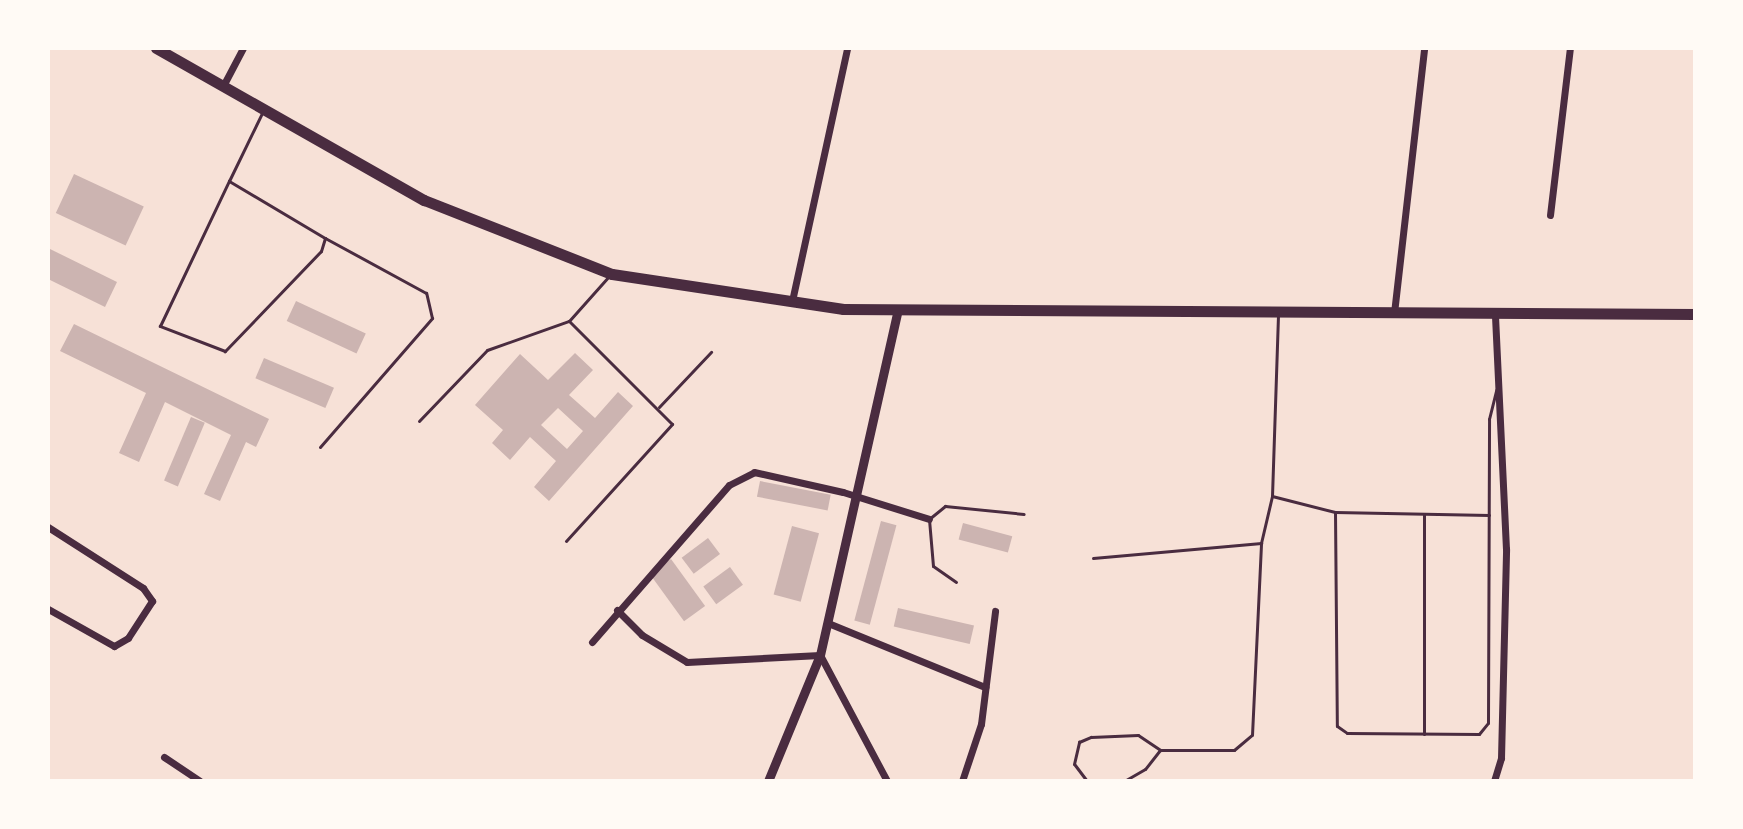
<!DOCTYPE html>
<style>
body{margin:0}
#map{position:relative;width:1743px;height:829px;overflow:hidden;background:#f7e1d7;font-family:"Golos Text",sans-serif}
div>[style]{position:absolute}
.building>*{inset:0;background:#ccb4b1;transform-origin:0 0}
.service>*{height:3px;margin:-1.5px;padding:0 1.5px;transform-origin:1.5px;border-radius:1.5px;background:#4a2c40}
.minor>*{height:7px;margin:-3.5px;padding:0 3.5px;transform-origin:3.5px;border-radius:3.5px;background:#4a2c40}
.tertiary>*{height:9px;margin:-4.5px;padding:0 4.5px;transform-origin:4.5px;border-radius:4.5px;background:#4a2c40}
.primary>*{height:11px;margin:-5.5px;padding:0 5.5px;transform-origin:5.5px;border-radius:5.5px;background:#4a2c40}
span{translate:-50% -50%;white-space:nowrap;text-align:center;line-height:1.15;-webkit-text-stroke:7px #fffaf5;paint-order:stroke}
.frame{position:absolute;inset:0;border:50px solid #fffaf5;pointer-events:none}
</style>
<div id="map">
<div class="building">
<i style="left:74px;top:174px;width:77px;height:43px;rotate:25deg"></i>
<i style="clip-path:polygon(48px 248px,117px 282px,105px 307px,48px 279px)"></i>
<i style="left:296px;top:301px;width:77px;height:22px;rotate:25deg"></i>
<i style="clip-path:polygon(74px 324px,269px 419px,256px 447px,246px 442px,220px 501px,204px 494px,231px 435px,165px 402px,139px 462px,119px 453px,146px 393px,60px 351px)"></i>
<i style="clip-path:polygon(evenodd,575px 353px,593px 370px,569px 395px,595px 418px,618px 392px,633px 406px,549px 501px,534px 487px,556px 461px,530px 437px,510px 460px,492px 443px,503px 430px,475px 405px,520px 354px,548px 380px,575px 353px,558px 408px,583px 431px,567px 449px,541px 425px,558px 408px)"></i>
<i style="left:264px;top:358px;width:76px;height:22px;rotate:23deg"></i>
<i style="left:191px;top:417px;width:15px;height:69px;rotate:23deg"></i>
<i style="left:760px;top:481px;width:72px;height:16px;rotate:11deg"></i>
<i style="left:881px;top:521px;width:16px;height:103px;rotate:15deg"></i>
<i style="left:963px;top:523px;width:51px;height:17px;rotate:15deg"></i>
<i style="left:792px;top:526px;width:28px;height:71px;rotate:15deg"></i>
<i style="left:708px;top:538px;width:20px;height:33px;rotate:53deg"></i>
<i style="left:671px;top:559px;width:58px;height:26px;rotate:54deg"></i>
<i style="left:730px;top:567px;width:22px;height:33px;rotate:54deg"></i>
<i style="left:898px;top:608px;width:78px;height:19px;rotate:13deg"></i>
</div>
<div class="service">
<i style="left:229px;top:181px;width:112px;rotate:30.7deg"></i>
<i style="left:325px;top:238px;width:14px;rotate:107deg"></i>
<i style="left:321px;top:251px;width:139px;rotate:133.8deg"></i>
<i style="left:225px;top:351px;width:70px;rotate:-159deg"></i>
<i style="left:160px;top:326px;width:161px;rotate:-64.6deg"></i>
<i style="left:229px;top:181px;width:76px;rotate:-64.1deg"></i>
<i style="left:659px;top:407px;width:76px;rotate:-46.6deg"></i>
<i style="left:419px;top:421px;width:98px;rotate:-46.2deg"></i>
<i style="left:487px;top:350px;width:87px;rotate:-19.5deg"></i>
<i style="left:320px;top:447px;width:171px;rotate:-49deg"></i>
<i style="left:432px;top:318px;width:26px;rotate:-103deg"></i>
<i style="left:426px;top:293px;width:115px;rotate:-151.4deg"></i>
<i style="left:1272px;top:496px;width:65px;rotate:14.3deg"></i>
<i style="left:1335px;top:512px;width:214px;rotate:89.5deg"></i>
<i style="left:1337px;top:726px;width:12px;rotate:35deg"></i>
<i style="left:1347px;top:733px;width:132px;rotate:0.4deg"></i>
<i style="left:1479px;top:734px;width:14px;rotate:-51deg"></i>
<i style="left:1488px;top:723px;width:304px;rotate:-89.8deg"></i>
<i style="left:1489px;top:419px;width:30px;rotate:-76deg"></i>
<i style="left:1335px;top:512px;width:154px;rotate:1.1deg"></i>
<i style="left:566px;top:541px;width:158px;rotate:-47.8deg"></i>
<i style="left:672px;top:424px;width:146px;rotate:-135deg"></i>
<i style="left:569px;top:321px;width:60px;rotate:-48.4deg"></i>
<i style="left:1093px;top:558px;width:169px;rotate:-5.1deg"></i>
<i style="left:956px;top:582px;width:28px;rotate:-145deg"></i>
<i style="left:933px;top:566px;width:47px;rotate:-94.9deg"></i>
<i style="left:929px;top:519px;width:21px;rotate:-39deg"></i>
<i style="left:945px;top:506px;width:79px;rotate:5.8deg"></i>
<i style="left:1424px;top:734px;width:220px;rotate:-90deg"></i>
<i style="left:1160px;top:750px;width:24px;rotate:128deg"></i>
<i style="left:1145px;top:769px;width:24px;rotate:150deg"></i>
<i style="left:1124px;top:781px;width:37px;rotate:180deg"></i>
<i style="left:1087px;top:781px;width:21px;rotate:-127deg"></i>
<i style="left:1074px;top:764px;width:23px;rotate:-77deg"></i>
<i style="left:1079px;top:742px;width:13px;rotate:-23deg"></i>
<i style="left:1091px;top:737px;width:47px;rotate:-2.4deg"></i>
<i style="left:1138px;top:735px;width:27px;rotate:34deg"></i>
<i style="left:1160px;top:750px;width:74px"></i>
<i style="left:1234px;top:750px;width:23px;rotate:-40deg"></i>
<i style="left:1252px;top:735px;width:192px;rotate:-87.3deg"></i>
<i style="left:1261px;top:543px;width:48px;rotate:-76.8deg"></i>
<i style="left:1272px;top:496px;width:180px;rotate:-88.1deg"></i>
</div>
<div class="minor">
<i style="left:223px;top:86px;width:43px;rotate:-62.2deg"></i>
<i style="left:1550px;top:215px;width:168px;rotate:-83.2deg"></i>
<i style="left:792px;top:301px;width:259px;rotate:-77.7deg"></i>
<i style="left:1394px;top:313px;width:267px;rotate:-83.5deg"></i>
<i style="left:48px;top:527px;width:113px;rotate:32.7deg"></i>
<i style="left:143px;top:588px;width:16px;rotate:55deg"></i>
<i style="left:152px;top:601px;width:44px;rotate:123deg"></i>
<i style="left:128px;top:638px;width:16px;rotate:150deg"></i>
<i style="left:114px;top:646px;width:76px;rotate:-150.7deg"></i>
<i style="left:617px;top:610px;width:35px;rotate:45deg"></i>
<i style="left:642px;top:635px;width:52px;rotate:31deg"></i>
<i style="left:687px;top:662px;width:133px;rotate:-3deg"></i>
<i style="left:820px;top:655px;width:143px;rotate:62deg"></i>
<i style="left:828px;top:623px;width:170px;rotate:22.2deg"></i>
<i style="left:592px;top:642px;width:208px;rotate:-48.9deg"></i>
<i style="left:729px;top:485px;width:28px;rotate:-27deg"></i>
<i style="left:754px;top:472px;width:91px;rotate:12.7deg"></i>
<i style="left:843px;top:492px;width:90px;rotate:17.4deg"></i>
<i style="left:164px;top:757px;width:43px;rotate:33.7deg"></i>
<i style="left:962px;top:781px;width:60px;rotate:-71.6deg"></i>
<i style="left:981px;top:724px;width:114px;rotate:-82.9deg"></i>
<i style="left:1494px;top:781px;width:24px;rotate:-73deg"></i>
<i style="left:1501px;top:758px;width:209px;rotate:-88.6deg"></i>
<i style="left:1506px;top:549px;width:236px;rotate:-92.7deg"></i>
</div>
<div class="tertiary">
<i style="left:768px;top:781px;width:136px;rotate:-67.6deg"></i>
<i style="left:820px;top:655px;width:354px;rotate:-77.3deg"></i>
</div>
<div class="primary">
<i style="left:156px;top:48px;width:308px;rotate:29.6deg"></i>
<i style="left:424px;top:200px;width:202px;rotate:21.5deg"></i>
<i style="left:612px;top:274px;width:234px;rotate:8.6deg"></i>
<i style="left:843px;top:309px;width:852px;rotate:0.34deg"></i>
</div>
<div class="frame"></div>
</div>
